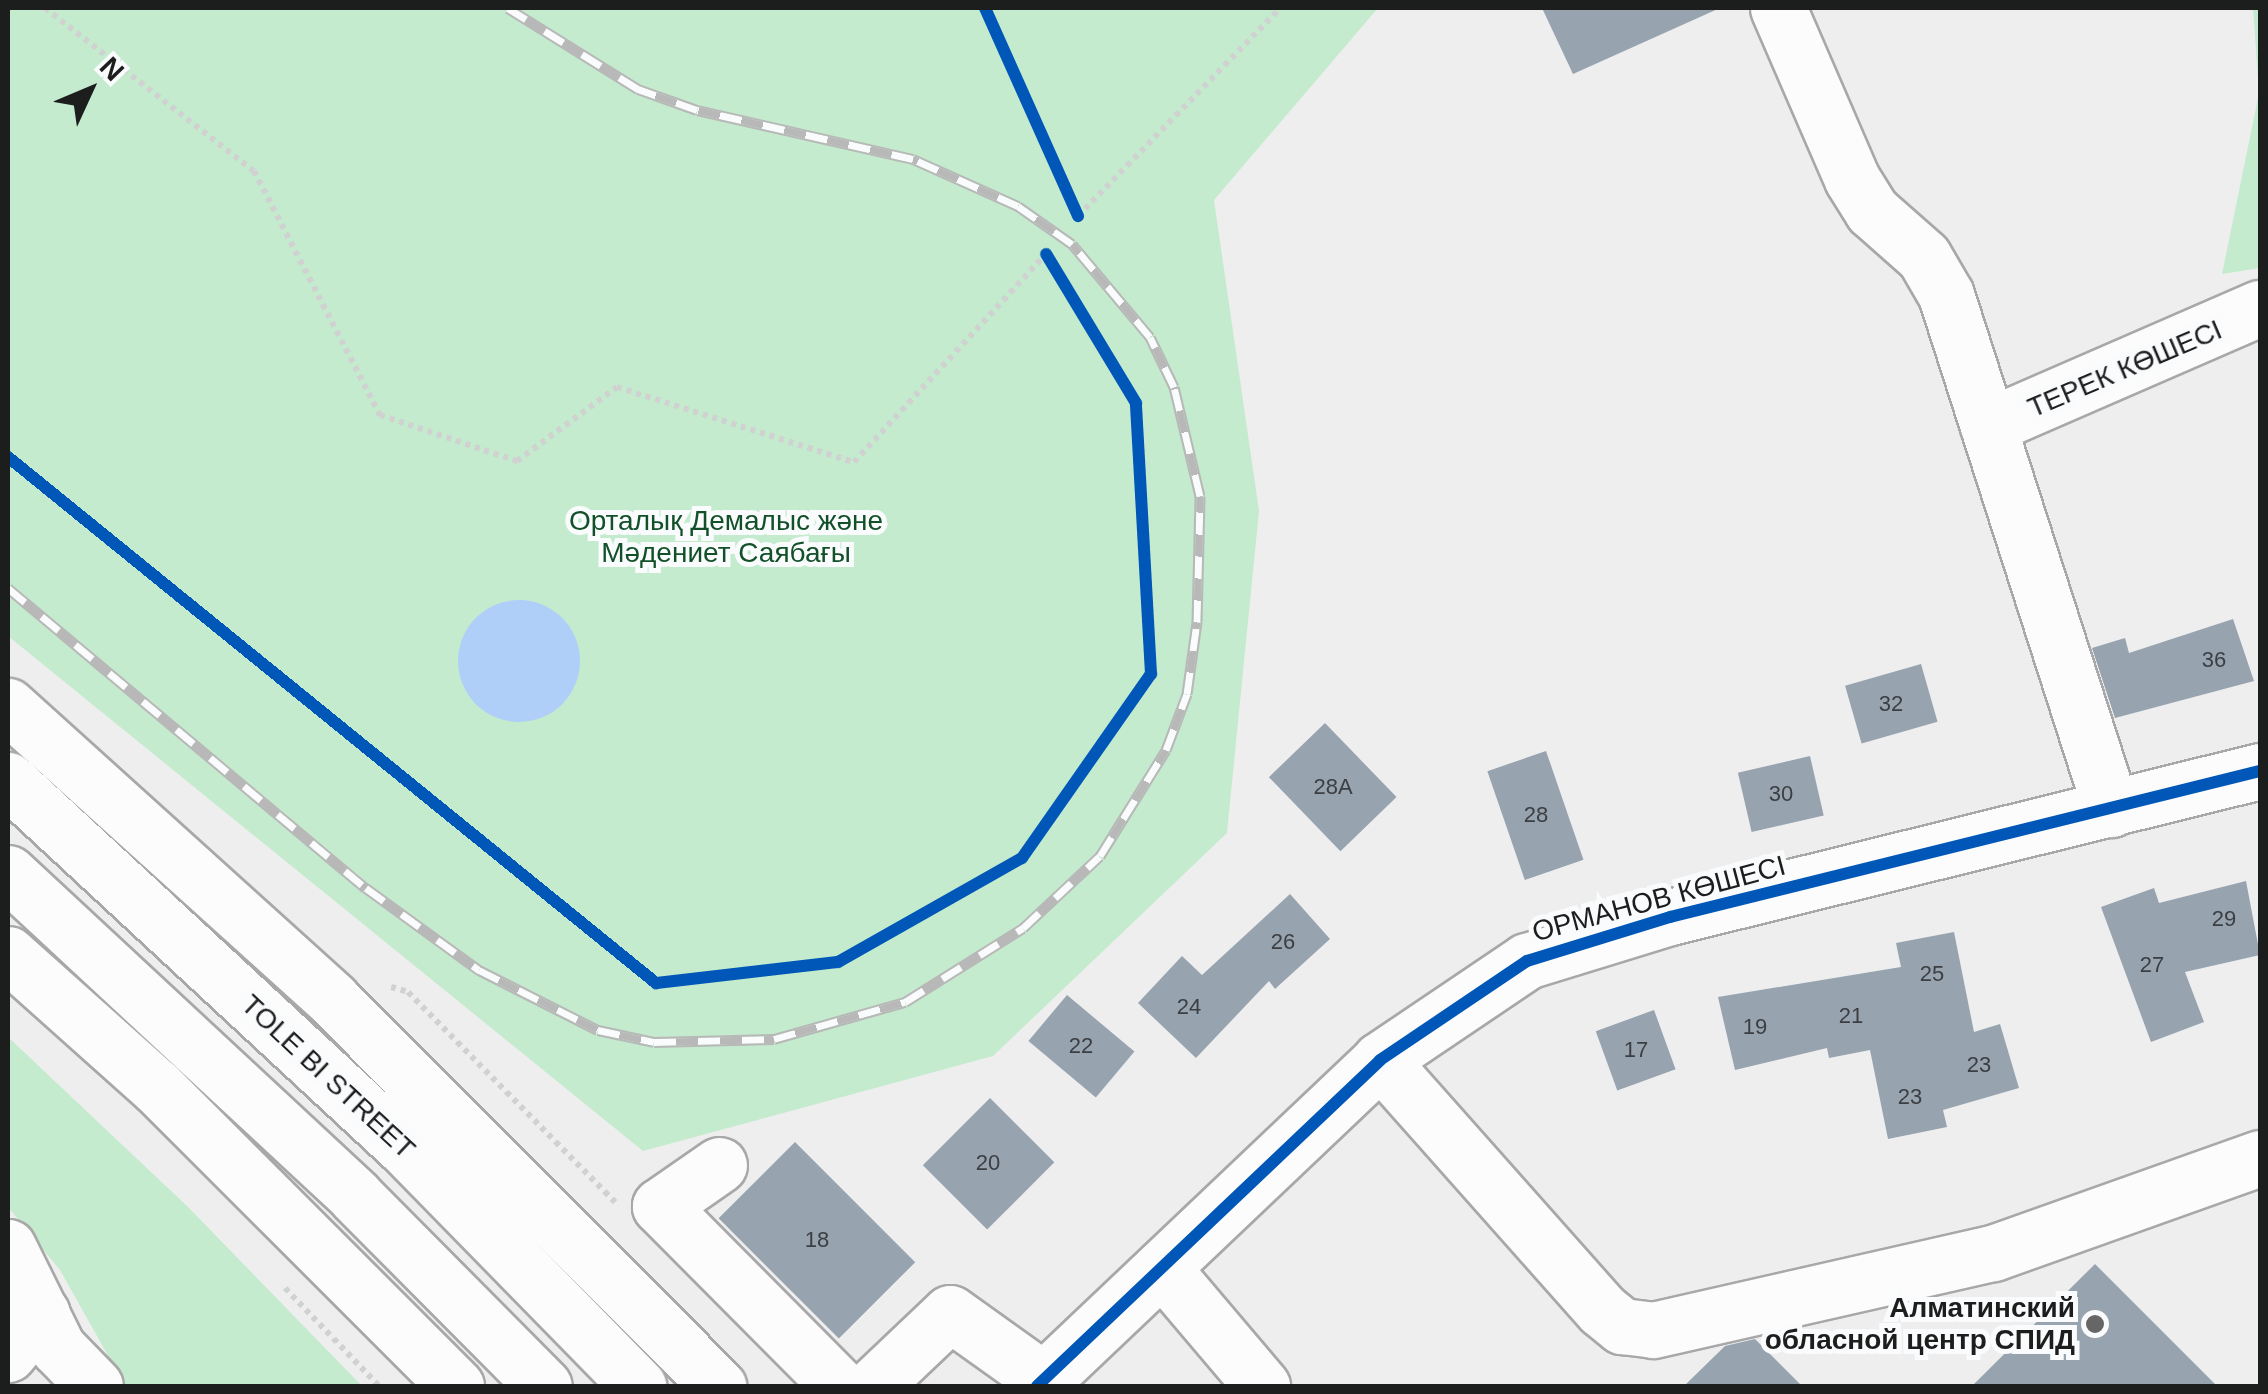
<!DOCTYPE html>
<meta charset="utf-8">
<style>
body{margin:0}
#map{position:relative;width:2268px;height:1394px;overflow:hidden;background:#eee;font-family:Helvetica,sans-serif}
div>[style]{position:absolute}
.green>*{inset:0;background:#c4ebce}
.water>*{inset:0;background:#b0cff8}
.round{border-radius:50%}
.building>*{inset:0;background:#97a3af;transform-origin:0 0}
.path>*{height:6px;margin-top:-3px;transform-origin:0;background:repeating-linear-gradient(90deg,#d0d1d1 0 5px,transparent 0 10px)}
.roads{filter:drop-shadow(2px 0 #a8a8a9) drop-shadow(-2px 0 #a8a8a9) drop-shadow(0 2px #a8a8a9) drop-shadow(0 -2px #a8a8a9)}
.minor>*{height:55px;margin:-27.5px;padding:0 27.5px;transform-origin:27.5px;border-radius:27.5px;background:#fcfcfc}
.major>*{height:55px;margin:-27.5px;padding:0 27.5px;transform-origin:27.5px;border-radius:27.5px;background:#fcfcfc}
.rail>*{height:11px;margin-top:-5.5px;transform-origin:0;background:repeating-linear-gradient(90deg,#fafbfc 0 22px,#b8b8b8 0 44px);box-sizing:border-box;border-block:2px solid #b8b8b8}
.cycleway>*{height:12px;margin:-6px;padding:0 6px;transform-origin:6px;border-radius:6px;background:#0057b8}
.dots>*{width:28px;height:28px;translate:-50% -50%;box-sizing:border-box;border:5px solid #fafbfc;border-radius:50%}
span{translate:-50% -50%;white-space:nowrap;text-align:center;line-height:1.15;-webkit-text-stroke:10px #fafbfc;paint-order:stroke}
.number-label{font-size:22px;color:#3b3e42}
.number-label span{-webkit-text-stroke-width:0}
.street-label{font-size:28px;color:#1c1d1d}
.park-label{font-size:28px;color:#115028}
.poi-label{font-size:28px;color:#1c1d1d;font-weight:700}
.right{translate:-100% -50%;text-align:right}
.frame{position:absolute;inset:0;border:10px solid #1c1d1d;pointer-events:none}
.north{position:absolute;left:40px;top:40px;width:100px;height:100px;-webkit-text-stroke:8px #fafbfc;paint-order:stroke;rotate:46deg;font-size:28px;font-weight:700;line-height:40px;text-align:center;color:#1c1d1d}
.north::after{content:'';display:block;margin:auto;width:35px;height:45px;background:#1c1d1d;clip-path:polygon(50% 0,100% 100%,50% 72%,0 100%)}
</style>
<div id="map">
<div class="green">
<i style="clip-path:polygon(8px 8px,1378px 8px,1214px 200px,1259px 511px,1227px 833px,993px 1056px,643px 1151px,8px 636px)"></i>
<i style="clip-path:polygon(2253px 8px,2260px 8px,2260px 268px,2222px 274px,2259px 93px)"></i>
<i style="clip-path:polygon(8px 1037px,188px 1207px,362px 1386px,125px 1386px,60px 1270px,8px 1207px)"></i>
</div>
<div class="water">
<i class="round" style="left:458px;top:600px;width:122px;height:122px"></i>
</div>
<div class="building">
<i style="clip-path:polygon(1542px 8px,1720px 8px,1573px 74px)"></i>
<i style="clip-path:polygon(2233px 619px,2254px 681px,2115px 718px,2092px 648px,2125px 638px,2129px 653px)"></i>
<i style="left:1921px;top:664px;width:60px;height:79px;rotate:74deg"></i>
<i style="left:1325px;top:723px;width:103px;height:78px;rotate:46deg"></i>
<i style="left:1546px;top:751px;width:115px;height:62px;rotate:71deg"></i>
<i style="left:1810px;top:756px;width:61px;height:74px;rotate:77deg"></i>
<i style="clip-path:polygon(2246px 881px,2260px 955px,2185px 972px,2204px 1022px,2151px 1042px,2101px 907px,2154px 888px,2159px 903px)"></i>
<i style="clip-path:polygon(1290px 894px,1330px 939px,1275px 989px,1269px 981px,1196px 1058px,1138px 1003px,1182px 956px,1202px 975px)"></i>
<i style="clip-path:polygon(1954px 932px,1974px 1032px,2000px 1024px,2019px 1088px,1943px 1110px,1947px 1127px,1888px 1139px,1870px 1050px,1829px 1058px,1827px 1048px,1735px 1070px,1718px 997px,1901px 967px,1896px 943px)"></i>
<i style="left:1067px;top:995px;width:88px;height:60px;rotate:40deg"></i>
<i style="left:1654px;top:1010px;width:63px;height:62px;rotate:70deg"></i>
<i style="left:990px;top:1098px;width:91px;height:95px;rotate:45deg"></i>
<i style="left:795px;top:1142px;width:170px;height:108px;rotate:45deg"></i>
<i style="clip-path:polygon(2095px 1264px,2217px 1386px,1972px 1386px)"></i>
<i style="clip-path:polygon(1755px 1339px,1802px 1386px,1684px 1386px,1725px 1346px)"></i>
</div>
<div class="path">
<i style="left:45px;top:8px;width:265px;rotate:38deg"></i>
<i style="left:254px;top:171px;width:275px;rotate:62.7deg"></i>
<i style="left:380px;top:415px;width:145px;rotate:18.6deg"></i>
<i style="left:517px;top:461px;width:124px;rotate:-36.5deg"></i>
<i style="left:617px;top:387px;width:249px;rotate:17.6deg"></i>
<i style="left:854px;top:462px;width:283px;rotate:-47.3deg"></i>
<i style="left:1078px;top:216px;width:290px;rotate:-45.8deg"></i>
<i style="left:391px;top:987px;width:18px;rotate:16deg"></i>
<i style="left:408px;top:992px;width:295px;rotate:45.4deg"></i>
<i style="left:285px;top:1288px;width:136px;rotate:46.2deg"></i>
</div>
<div class="roads">
<div class="minor">
<i style="left:1778px;top:8px;width:186px;rotate:66.6deg"></i>
<i style="left:1852px;top:179px;width:38px;rotate:58deg"></i>
<i style="left:1872px;top:211px;width:69px;rotate:41.5deg"></i>
<i style="left:1924px;top:257px;width:44px;rotate:59.9deg"></i>
<i style="left:1946px;top:295px;width:540px;rotate:72.2deg"></i>
<i style="left:1988px;top:426px;width:296px;rotate:-23.5deg"></i>
<i style="left:1380px;top:1060px;width:334px;rotate:48.4deg"></i>
<i style="left:1602px;top:1310px;width:26px;rotate:39deg"></i>
<i style="left:1622px;top:1326px;width:31px;rotate:7deg"></i>
<i style="left:1653px;top:1330px;width:349px;rotate:-12.8deg"></i>
<i style="left:1993px;top:1253px;width:283px;rotate:-19.6deg"></i>
<i style="left:719px;top:1165px;width:72px;rotate:145.2deg"></i>
<i style="left:660px;top:1206px;width:254px;rotate:45.2deg"></i>
<i style="left:8px;top:1247px;width:113px;rotate:63.7deg"></i>
<i style="left:58px;top:1348px;width:53px;rotate:45.8deg"></i>
<i style="left:1162px;top:1268px;width:155px;rotate:49.7deg"></i>
<i style="left:8px;top:1354px;width:53px;rotate:-50.3deg"></i>
<i style="left:873px;top:1386px;width:106px;rotate:-43.5deg"></i>
<i style="left:950px;top:1313px;width:115px;rotate:35.5deg"></i>
<i style="left:1037px;top:1386px;width:473px;rotate:-43.5deg"></i>
<i style="left:1380px;top:1060px;width:177px;rotate:-34deg"></i>
<i style="left:1527px;top:961px;width:150px;rotate:-17.1deg"></i>
<i style="left:1670px;top:917px;width:608px;rotate:-13.9deg"></i>
</div>
<div class="major">
<i style="left:8px;top:706px;width:437px;rotate:42.1deg"></i>
<i style="left:332px;top:999px;width:547px;rotate:45.07deg"></i>
<i style="left:8px;top:780px;width:543px;rotate:42.83deg"></i>
<i style="left:406px;top:1149px;width:332px;rotate:45.6deg"></i>
<i style="left:8px;top:873px;width:474px;rotate:42.9deg"></i>
<i style="left:355px;top:1196px;width:268px;rotate:45.2deg"></i>
<i style="left:8px;top:954px;width:200px;rotate:41.8deg"></i>
<i style="left:157px;top:1087px;width:423px;rotate:45deg"></i>
</div>
</div>
<div class="rail">
<i style="left:8px;top:588px;width:467px;rotate:40deg"></i>
<i style="left:366px;top:888px;width:140px;rotate:36deg"></i>
<i style="left:479px;top:970px;width:133px;rotate:26.8deg"></i>
<i style="left:598px;top:1030px;width:57px;rotate:12.1deg"></i>
<i style="left:654px;top:1042px;width:120px;rotate:-1.4deg"></i>
<i style="left:774px;top:1039px;width:136px;rotate:-15.8deg"></i>
<i style="left:905px;top:1002px;width:139px;rotate:-32.1deg"></i>
<i style="left:1023px;top:928px;width:105px;rotate:-43.1deg"></i>
<i style="left:1100px;top:856px;width:125px;rotate:-58.1deg"></i>
<i style="left:1166px;top:750px;width:60px;rotate:-69.4deg"></i>
<i style="left:1187px;top:694px;width:73px;rotate:-82.1deg"></i>
<i style="left:1197px;top:622px;width:126px;rotate:-88.6deg"></i>
<i style="left:1200px;top:496px;width:112px;rotate:-103.4deg"></i>
<i style="left:1174px;top:387px;width:55px;rotate:-115.6deg"></i>
<i style="left:1150px;top:337px;width:121px;rotate:-130deg"></i>
<i style="left:1072px;top:244px;width:66px;rotate:-144.9deg"></i>
<i style="left:1018px;top:206px;width:115px;rotate:-155.9deg"></i>
<i style="left:913px;top:159px;width:221px;rotate:-167.2deg"></i>
<i style="left:697px;top:110px;width:63px;rotate:-160.4deg"></i>
<i style="left:638px;top:89px;width:153px;rotate:-148.1deg"></i>
</div>
<div class="cycleway">
<i style="left:985px;top:8px;width:228px;rotate:65.9deg"></i>
<i style="left:8px;top:457px;width:835px;rotate:39.07deg"></i>
<i style="left:656px;top:983px;width:183px;rotate:-6.6deg"></i>
<i style="left:838px;top:962px;width:211px;rotate:-29.5deg"></i>
<i style="left:1022px;top:858px;width:225px;rotate:-55deg"></i>
<i style="left:1151px;top:674px;width:271px;rotate:-93.2deg"></i>
<i style="left:1136px;top:403px;width:174px;rotate:-121.1deg"></i>
<i style="left:1037px;top:1386px;width:473px;rotate:-43.5deg"></i>
<i style="left:1380px;top:1060px;width:177px;rotate:-34deg"></i>
<i style="left:1527px;top:961px;width:150px;rotate:-17.1deg"></i>
<i style="left:1670px;top:917px;width:608px;rotate:-13.9deg"></i>
</div>
<div class="dots">
<i style="left:2095px;top:1324px;background:#666"></i>
</div>
<div class="number-label">
<span style="left:2214px;top:660px">36</span>
<span style="left:1891px;top:704px">32</span>
<span style="left:1333px;top:787px">28А</span>
<span style="left:1781px;top:794px">30</span>
<span style="left:1536px;top:815px">28</span>
<span style="left:2224px;top:919px">29</span>
<span style="left:1283px;top:942px">26</span>
<span style="left:2152px;top:965px">27</span>
<span style="left:1932px;top:974px">25</span>
<span style="left:1189px;top:1007px">24</span>
<span style="left:1851px;top:1016px">21</span>
<span style="left:1755px;top:1027px">19</span>
<span style="left:1081px;top:1046px">22</span>
<span style="left:1636px;top:1050px">17</span>
<span style="left:1979px;top:1065px">23</span>
<span style="left:1910px;top:1097px">23</span>
<span style="left:988px;top:1163px">20</span>
<span style="left:817px;top:1240px">18</span>
</div>
<div class="street-label">
<span style="left:2125px;top:369px;rotate:-23deg">ТЕРЕК КӨШЕСІ</span>
<span style="left:1659px;top:899px;rotate:-15deg">ОРМАНОВ КӨШЕСІ</span>
<span style="left:328px;top:1077px;rotate:43deg">TOLE BI STREET</span>
</div>
<div class="park-label">
<span style="left:726px;top:537px">Орталық Демалыс және<br>Мәдениет Саябағы</span>
</div>
<div class="poi-label">
<span class="right" style="left:2075px;top:1324px">Алматинский<br>обласной центр СПИД</span>
</div>
<div class="frame"></div>
<div class="north">N</div>
</div>
